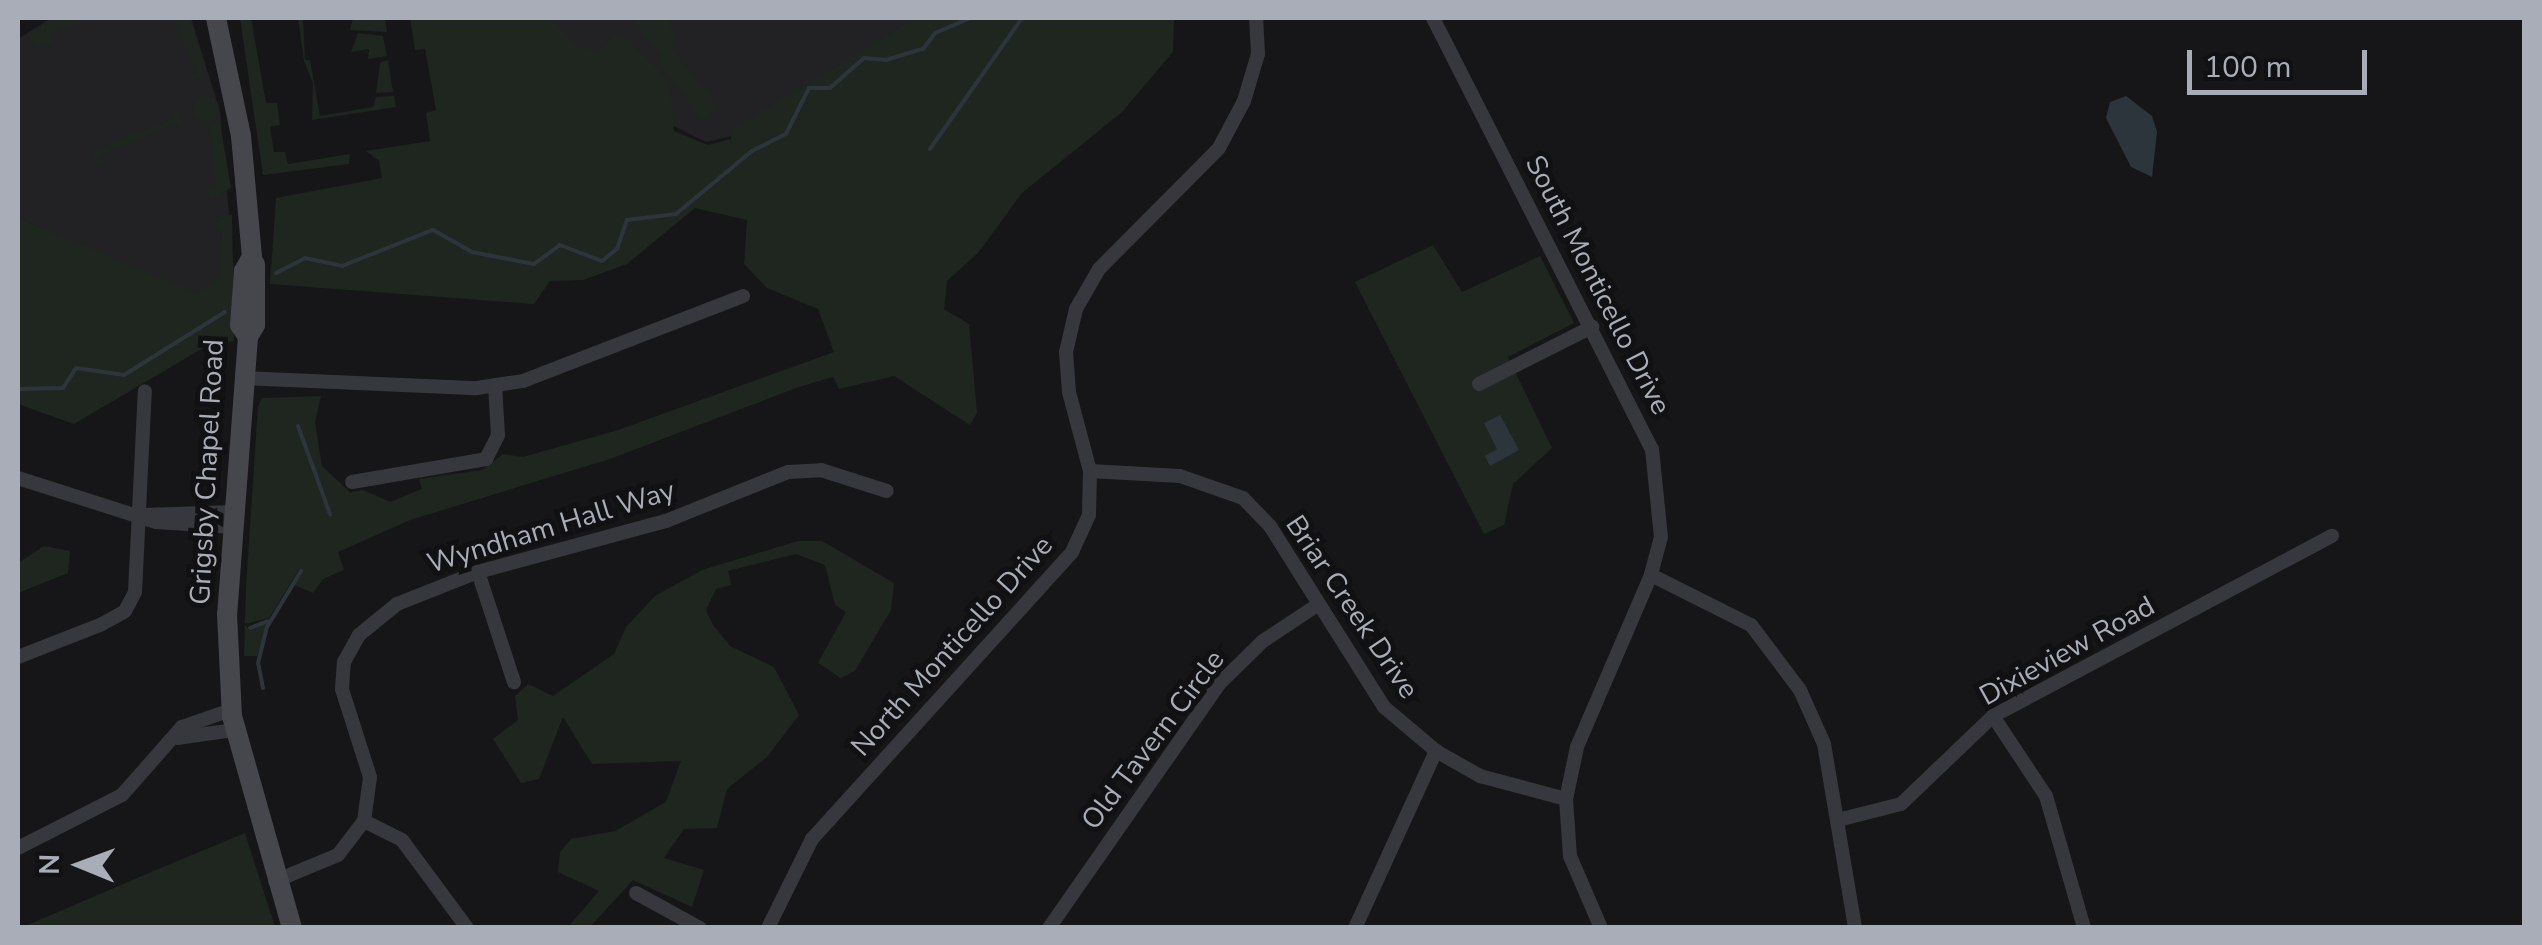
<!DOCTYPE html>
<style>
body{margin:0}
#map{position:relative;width:2542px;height:945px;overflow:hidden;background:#161618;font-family:"Nunito Sans",sans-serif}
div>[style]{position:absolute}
.built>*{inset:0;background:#222225}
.green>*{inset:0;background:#1e261f}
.round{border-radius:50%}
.water>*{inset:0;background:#2c353c}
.stream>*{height:4px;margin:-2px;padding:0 2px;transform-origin:2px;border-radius:2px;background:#2c353c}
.street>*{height:14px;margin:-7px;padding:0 7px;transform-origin:7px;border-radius:7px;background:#37383d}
.secondary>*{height:20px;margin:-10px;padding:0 10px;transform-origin:10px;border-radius:10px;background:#45474d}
span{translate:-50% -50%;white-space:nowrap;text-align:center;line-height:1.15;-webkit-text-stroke:10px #111113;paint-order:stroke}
.street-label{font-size:28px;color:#a8adb8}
.frame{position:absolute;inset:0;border:20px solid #a8adb8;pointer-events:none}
.north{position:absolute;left:30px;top:815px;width:100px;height:100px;-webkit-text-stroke:8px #111113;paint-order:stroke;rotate:271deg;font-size:28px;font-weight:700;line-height:40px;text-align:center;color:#a8adb8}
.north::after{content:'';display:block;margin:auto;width:35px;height:45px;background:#a8adb8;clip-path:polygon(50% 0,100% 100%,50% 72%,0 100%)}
.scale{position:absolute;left:2187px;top:50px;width:180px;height:45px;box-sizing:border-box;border:5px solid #a8adb8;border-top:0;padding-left:12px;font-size:30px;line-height:35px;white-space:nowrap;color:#a8adb8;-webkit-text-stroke:8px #111113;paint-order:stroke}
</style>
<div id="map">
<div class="built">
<i style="clip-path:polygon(51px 18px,191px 18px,220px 111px,236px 293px,197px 293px,159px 281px,18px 218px,18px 39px)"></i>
<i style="clip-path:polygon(524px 18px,941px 18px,737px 135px,706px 142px,661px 120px)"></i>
</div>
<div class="green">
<i style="clip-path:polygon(56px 18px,88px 18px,51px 33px,54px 42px,36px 48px,27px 35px)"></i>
<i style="clip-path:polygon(174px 18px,189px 18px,204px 61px,201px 77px,191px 82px,188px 76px,196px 73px)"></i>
<i style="clip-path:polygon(240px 18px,251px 18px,266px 103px,277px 103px,280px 125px,270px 127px,274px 152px,285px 152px,288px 164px,350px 154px,349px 164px,263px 175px)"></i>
<i style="clip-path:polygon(298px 18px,303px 18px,305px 60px,310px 60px,320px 116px,373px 107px,376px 97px,394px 96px,396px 107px,312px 120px,313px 83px,304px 61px)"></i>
<i style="clip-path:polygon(353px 18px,385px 18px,387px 32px,350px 30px)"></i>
<i style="clip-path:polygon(410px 18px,550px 18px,578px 47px,599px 52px,613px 37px,609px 33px,626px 37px,670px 83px,674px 131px,708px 145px,731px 139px,730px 130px,917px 18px,1174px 18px,1173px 52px,1122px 112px,1022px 193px,978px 253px,947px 281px,944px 309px,969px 324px,977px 413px,970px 425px,894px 376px,839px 389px,833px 377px,799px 387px,610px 459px,410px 520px,338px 552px,344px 570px,323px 579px,313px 593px,294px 585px,300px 568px,269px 618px,245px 624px,249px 631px,268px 622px,257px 656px,244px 656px,246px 587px,258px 406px,262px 398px,321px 396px,315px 422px,322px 466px,350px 492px,363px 490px,390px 502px,422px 489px,419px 479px,482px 470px,503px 454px,523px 457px,618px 430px,834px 352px,818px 309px,767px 288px,744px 264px,747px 220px,695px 208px,627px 264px,583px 280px,550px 281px,534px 304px,270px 284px,276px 198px,382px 178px,379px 161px,366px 151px,430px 141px,426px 113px,436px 110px,425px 49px,415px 50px)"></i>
<i style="clip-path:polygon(638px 18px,667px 18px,676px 40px,670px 47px,719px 107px,703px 120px,657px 61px,662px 57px,634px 22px)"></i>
<i style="clip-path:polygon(358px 33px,383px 36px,387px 56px,368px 59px,369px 49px,351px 52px)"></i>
<i style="clip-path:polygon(388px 60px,393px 92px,376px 93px,380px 63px)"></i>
<i class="round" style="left:193px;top:96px;width:26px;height:26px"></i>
<i style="clip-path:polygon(173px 107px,180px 111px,183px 132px,177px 123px,99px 156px,102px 166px,95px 162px,92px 152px,128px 137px,126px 126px,132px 135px,174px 118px)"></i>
<i style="clip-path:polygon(220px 123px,231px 188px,212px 199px,206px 189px,216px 187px,208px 125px)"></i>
<i style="clip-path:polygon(232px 214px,234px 341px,210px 344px,74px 424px,18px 404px,18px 218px,197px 293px,220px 279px,222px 230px,212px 225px)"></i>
<i style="clip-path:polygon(1433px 245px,1462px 292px,1540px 256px,1574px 323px,1508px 357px,1552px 448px,1513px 484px,1504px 525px,1484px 534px,1355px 282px)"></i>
<i style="clip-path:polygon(798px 541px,822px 541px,894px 583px,891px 610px,855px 671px,841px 678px,818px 663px,846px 612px,835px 605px,825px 565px,796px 554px,728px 571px,731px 585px,716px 589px,706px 610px,713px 625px,730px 646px,774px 667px,799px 715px,767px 757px,727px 789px,717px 828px,684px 829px,664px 858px,704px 870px,692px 907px,633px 880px,590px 927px,568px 927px,599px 891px,558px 872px,560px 852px,571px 839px,615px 831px,666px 802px,681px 761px,592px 764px,563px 717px,539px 779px,521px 783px,493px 739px,518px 720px,515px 696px,528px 684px,553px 696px,614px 654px,626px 627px,655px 596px,702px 570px)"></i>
<i style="clip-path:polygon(44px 546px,70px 551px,68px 573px,18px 593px,18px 563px)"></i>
<i style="clip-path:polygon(245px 833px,275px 927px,23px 927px,156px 870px)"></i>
</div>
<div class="water">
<i style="clip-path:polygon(2126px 96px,2152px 116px,2157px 132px,2152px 177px,2131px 167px,2106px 118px,2110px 102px)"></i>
<i style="clip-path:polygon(1500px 415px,1519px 450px,1490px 466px,1485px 456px,1497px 449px,1484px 423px)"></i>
</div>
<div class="stream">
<i style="left:930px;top:149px;width:160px;rotate:-54.9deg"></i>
<i style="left:276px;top:273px;width:33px;rotate:-27deg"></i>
<i style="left:305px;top:258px;width:38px;rotate:12deg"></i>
<i style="left:342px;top:266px;width:98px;rotate:-21.6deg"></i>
<i style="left:433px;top:230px;width:45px;rotate:29.4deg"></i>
<i style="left:472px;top:252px;width:63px;rotate:11deg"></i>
<i style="left:534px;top:264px;width:32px;rotate:-36deg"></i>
<i style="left:560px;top:245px;width:45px;rotate:20.9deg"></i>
<i style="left:602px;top:261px;width:19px;rotate:-39deg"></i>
<i style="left:617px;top:249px;width:31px;rotate:-71deg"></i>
<i style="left:627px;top:220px;width:49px;rotate:-7deg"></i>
<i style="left:676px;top:214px;width:99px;rotate:-39.7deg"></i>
<i style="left:752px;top:151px;width:38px;rotate:-27deg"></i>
<i style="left:786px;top:134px;width:51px;rotate:-63.4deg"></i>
<i style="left:809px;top:88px;width:21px"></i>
<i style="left:830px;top:88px;width:45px;rotate:-41.4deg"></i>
<i style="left:864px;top:58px;width:22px;rotate:5deg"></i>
<i style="left:886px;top:60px;width:39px;rotate:-17deg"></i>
<i style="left:923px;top:49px;width:20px;rotate:-53deg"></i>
<i style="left:935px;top:33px;width:38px;rotate:-23deg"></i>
<i style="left:18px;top:389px;width:45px;rotate:-1.3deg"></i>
<i style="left:63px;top:388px;width:24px;rotate:-57deg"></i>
<i style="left:76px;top:368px;width:49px;rotate:8.3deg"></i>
<i style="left:124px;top:375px;width:119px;rotate:-32deg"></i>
<i style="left:298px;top:426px;width:94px;rotate:70deg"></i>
<i style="left:250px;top:628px;width:19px;rotate:-21deg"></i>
<i style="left:263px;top:688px;width:25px;rotate:-101deg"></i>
<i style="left:258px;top:663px;width:37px;rotate:-76deg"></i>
<i style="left:267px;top:627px;width:66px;rotate:-58.7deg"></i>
</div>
<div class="street">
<i style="left:1433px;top:18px;width:483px;rotate:63.1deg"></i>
<i style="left:1652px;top:449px;width:88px;rotate:84.2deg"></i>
<i style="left:1661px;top:537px;width:39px;rotate:105deg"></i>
<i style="left:1651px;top:575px;width:187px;rotate:113.3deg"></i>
<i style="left:1577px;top:747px;width:53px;rotate:101.9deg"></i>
<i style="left:1566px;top:799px;width:57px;rotate:86deg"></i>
<i style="left:1570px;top:856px;width:78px;rotate:66.7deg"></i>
<i style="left:244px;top:378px;width:233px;rotate:2.5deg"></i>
<i style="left:477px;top:388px;width:47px;rotate:-8.7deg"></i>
<i style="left:523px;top:381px;width:236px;rotate:-21.1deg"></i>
<i style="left:1479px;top:384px;width:127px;rotate:-26.8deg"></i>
<i style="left:1090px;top:471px;width:90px;rotate:3.2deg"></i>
<i style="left:1180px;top:476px;width:67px;rotate:19.2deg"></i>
<i style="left:1243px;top:498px;width:39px;rotate:46deg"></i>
<i style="left:1270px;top:526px;width:214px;rotate:57.8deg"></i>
<i style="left:1384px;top:707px;width:68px;rotate:40.2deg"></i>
<i style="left:1436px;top:751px;width:51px;rotate:29.6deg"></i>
<i style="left:1480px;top:776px;width:89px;rotate:15deg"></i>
<i style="left:18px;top:478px;width:145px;rotate:17.7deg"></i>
<i style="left:156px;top:522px;width:76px;rotate:3.8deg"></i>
<i style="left:352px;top:482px;width:136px;rotate:-9.7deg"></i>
<i style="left:486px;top:459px;width:27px;rotate:-63deg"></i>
<i style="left:498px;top:435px;width:50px;rotate:-93.4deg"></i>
<i style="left:144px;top:515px;width:90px;rotate:-1.9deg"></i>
<i style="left:478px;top:572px;width:116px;rotate:71.9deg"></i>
<i style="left:1651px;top:575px;width:112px;rotate:26.6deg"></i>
<i style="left:1751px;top:625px;width:81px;rotate:53deg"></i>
<i style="left:1800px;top:690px;width:59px;rotate:66deg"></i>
<i style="left:1824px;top:744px;width:187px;rotate:80.4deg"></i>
<i style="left:18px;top:657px;width:90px;rotate:-21.4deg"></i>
<i style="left:102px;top:624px;width:26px;rotate:-29deg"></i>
<i style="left:125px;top:611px;width:21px;rotate:-62deg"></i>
<i style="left:135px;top:592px;width:201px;rotate:-87.2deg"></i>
<i style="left:1993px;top:716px;width:96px;rotate:56.5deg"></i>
<i style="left:2046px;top:796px;width:137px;rotate:73.9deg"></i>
<i style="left:177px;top:738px;width:58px;rotate:-8deg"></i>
<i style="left:1838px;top:820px;width:65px;rotate:-14.3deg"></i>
<i style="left:1901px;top:804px;width:127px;rotate:-43.7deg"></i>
<i style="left:1993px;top:716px;width:384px;rotate:-28deg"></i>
<i style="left:364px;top:821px;width:42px;rotate:26.6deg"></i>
<i style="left:402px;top:840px;width:109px;rotate:53.5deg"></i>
<i style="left:18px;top:848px;width:117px;rotate:-27deg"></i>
<i style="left:122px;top:795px;width:91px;rotate:-48.6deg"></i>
<i style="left:182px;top:727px;width:52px;rotate:-19.1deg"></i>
<i style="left:275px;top:881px;width:68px;rotate:-22.4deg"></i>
<i style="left:338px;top:855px;width:43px;rotate:-52.6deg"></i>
<i style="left:364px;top:821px;width:44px;rotate:-82.2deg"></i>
<i style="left:370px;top:777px;width:92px;rotate:-107.7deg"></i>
<i style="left:342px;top:689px;width:27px;rotate:-86deg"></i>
<i style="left:344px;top:662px;width:31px;rotate:-61deg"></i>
<i style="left:359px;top:635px;width:49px;rotate:-39.2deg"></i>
<i style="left:397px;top:604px;width:87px;rotate:-21.6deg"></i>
<i style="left:478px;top:572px;width:195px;rotate:-15.2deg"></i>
<i style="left:666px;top:521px;width:131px;rotate:-21.9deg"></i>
<i style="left:788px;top:472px;width:33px;rotate:-3deg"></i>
<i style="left:821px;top:470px;width:69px;rotate:17.7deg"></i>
<i style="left:636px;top:893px;width:73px;rotate:28.7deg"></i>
<i style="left:768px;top:928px;width:99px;rotate:-63.7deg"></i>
<i style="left:812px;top:839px;width:387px;rotate:-47.8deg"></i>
<i style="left:1072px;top:552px;width:41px;rotate:-65.3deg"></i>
<i style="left:1089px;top:515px;width:44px;rotate:-88.7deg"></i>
<i style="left:1090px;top:471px;width:82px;rotate:-104.9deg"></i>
<i style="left:1069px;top:392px;width:40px;rotate:-94.3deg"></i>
<i style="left:1066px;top:352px;width:44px;rotate:-76.9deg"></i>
<i style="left:1076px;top:309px;width:46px;rotate:-60.1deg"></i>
<i style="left:1099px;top:269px;width:170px;rotate:-45.2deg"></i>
<i style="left:1219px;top:148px;width:53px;rotate:-62deg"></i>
<i style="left:1244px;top:101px;width:49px;rotate:-73.4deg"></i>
<i style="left:1258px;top:54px;width:36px;rotate:-93deg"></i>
<i style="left:1049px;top:928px;width:299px;rotate:-55.1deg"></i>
<i style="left:1220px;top:683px;width:60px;rotate:-44.3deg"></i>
<i style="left:1263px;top:641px;width:67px;rotate:-33.5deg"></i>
<i style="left:1355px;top:928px;width:195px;rotate:-65.4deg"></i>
</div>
<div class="secondary">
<i style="left:216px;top:18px;width:121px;rotate:78deg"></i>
<i style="left:241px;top:136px;width:121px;rotate:84.8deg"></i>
<i style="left:252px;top:257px;width:16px;rotate:120deg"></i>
<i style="left:244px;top:271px;width:54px;rotate:94.2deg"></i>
<i style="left:240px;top:325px;width:14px;rotate:56deg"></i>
<i style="left:248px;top:337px;width:278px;rotate:94.3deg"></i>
<i style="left:227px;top:614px;width:102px;rotate:87.2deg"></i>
<i style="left:232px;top:716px;width:220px;rotate:74.2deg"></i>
<i style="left:248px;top:337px;width:14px;rotate:-60deg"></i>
<i style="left:255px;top:325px;width:61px;rotate:-90deg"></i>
</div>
<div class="street-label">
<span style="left:1598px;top:285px;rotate:63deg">South Monticello Drive</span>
<span style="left:207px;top:472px;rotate:-87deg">Grigsby Chapel Road</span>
<span style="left:551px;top:527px;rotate:-17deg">Wyndham Hall Way</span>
<span style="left:1352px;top:607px;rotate:56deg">Briar Creek Drive</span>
<span style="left:952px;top:646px;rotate:-48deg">North Monticello Drive</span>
<span style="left:2067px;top:651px;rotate:-29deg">Dixieview Road</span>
<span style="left:1153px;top:740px;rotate:-53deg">Old Tavern Circle</span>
</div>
<div class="frame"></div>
<div class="north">N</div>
<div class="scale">100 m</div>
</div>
